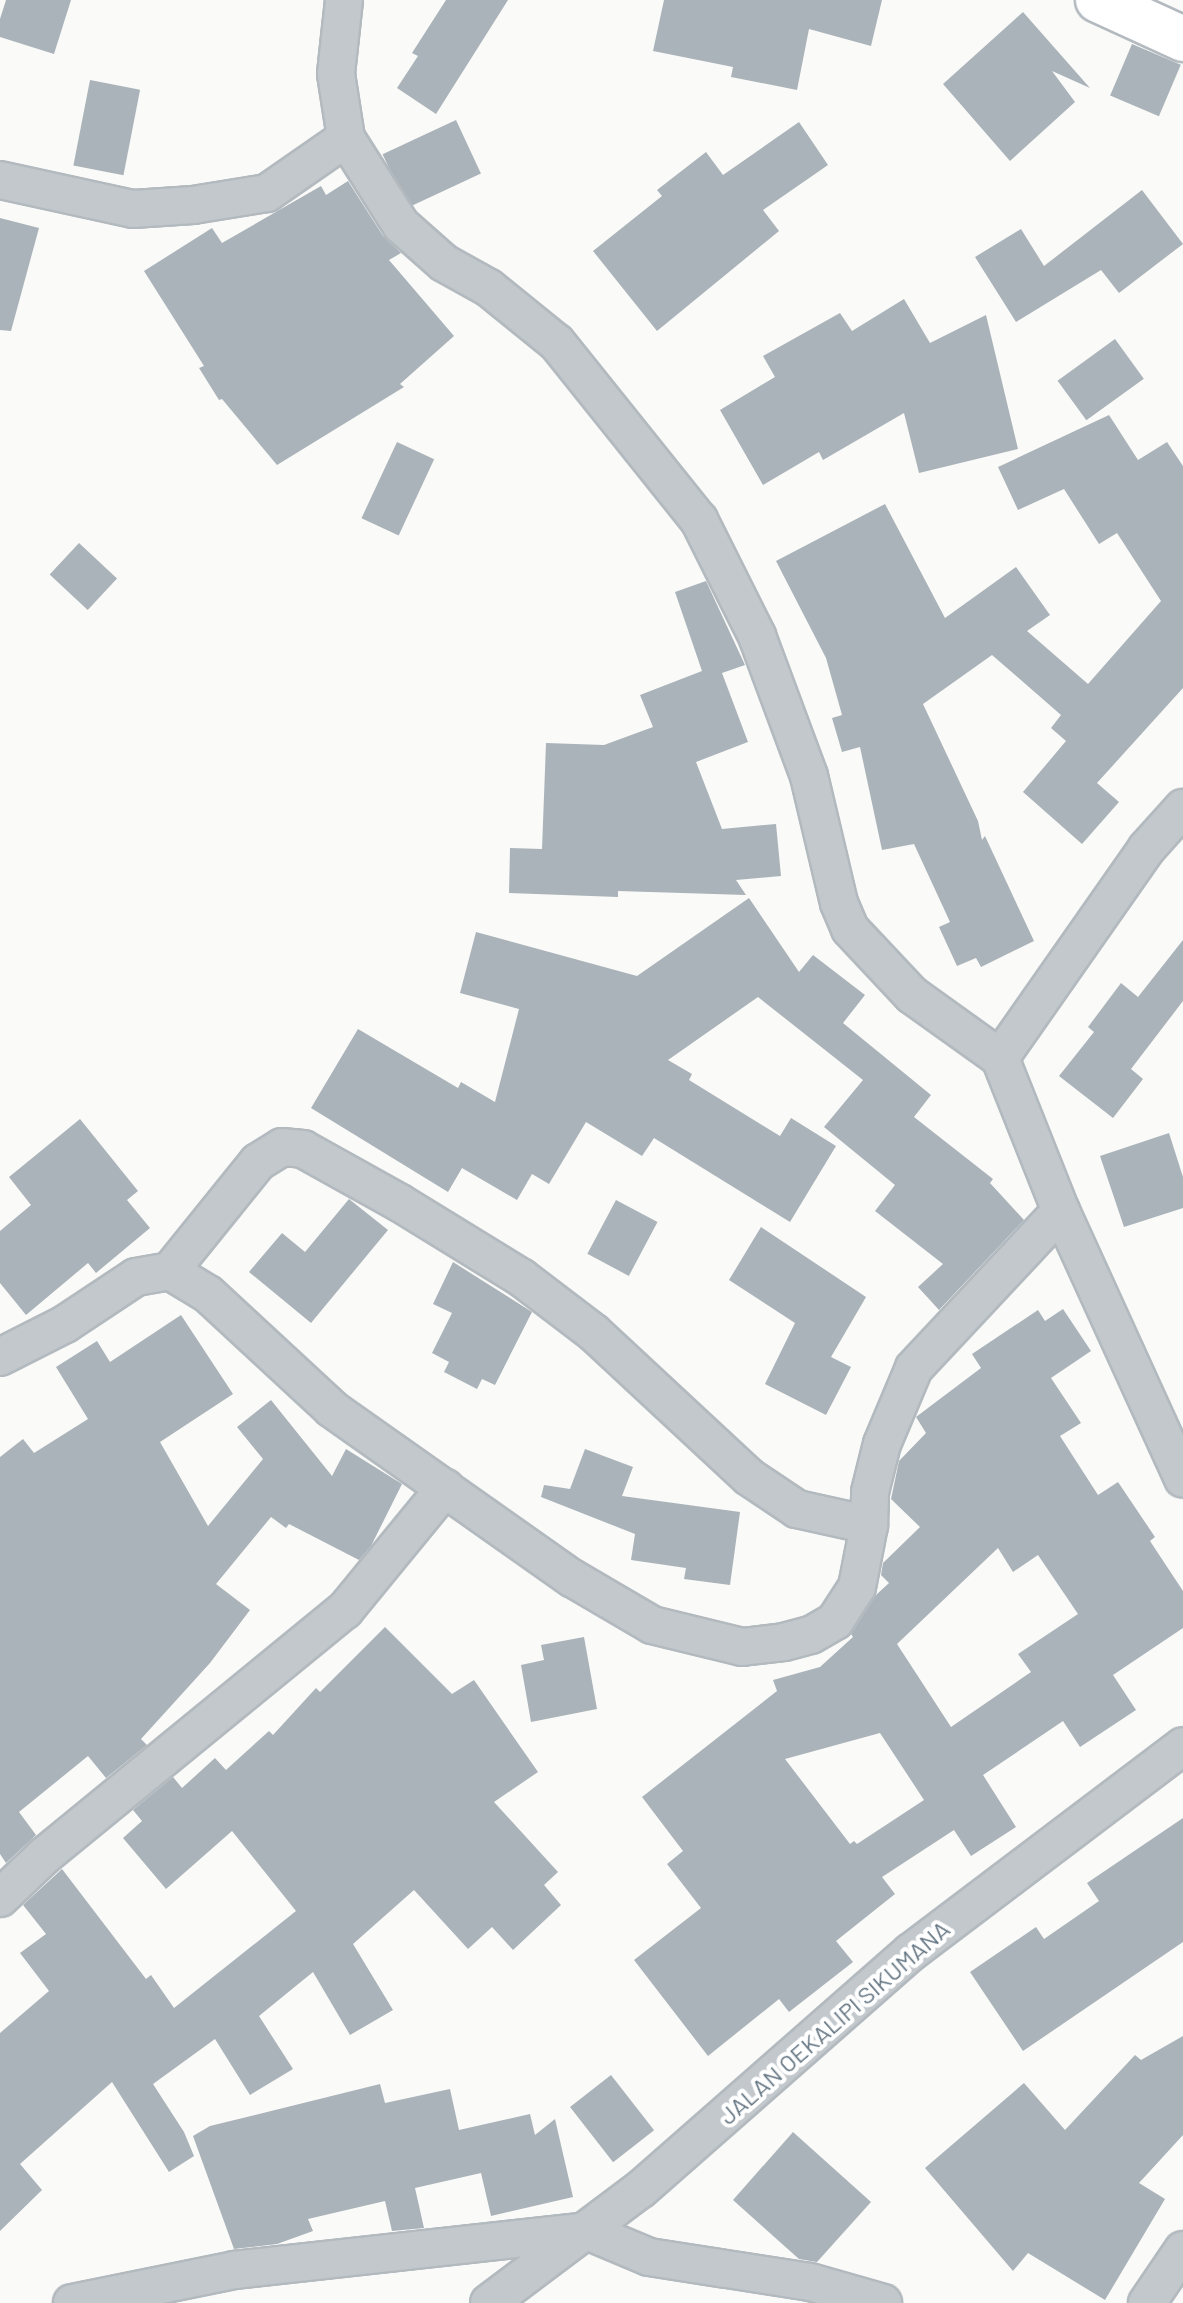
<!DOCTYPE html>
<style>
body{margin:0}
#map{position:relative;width:1183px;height:2303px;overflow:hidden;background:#fafaf8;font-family:Barlow,sans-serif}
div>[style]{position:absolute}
.building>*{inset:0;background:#aab3b9;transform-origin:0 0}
.roads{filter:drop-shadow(2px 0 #b3babf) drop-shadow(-2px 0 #b3babf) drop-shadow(0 2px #b3babf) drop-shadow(0 -2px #b3babf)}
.street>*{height:36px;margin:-18px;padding:0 18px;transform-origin:18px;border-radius:18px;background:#c3c8cc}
.secondary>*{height:44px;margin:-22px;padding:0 22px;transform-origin:22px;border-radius:22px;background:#fff}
span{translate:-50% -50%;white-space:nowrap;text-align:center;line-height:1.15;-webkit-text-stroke:8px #fff;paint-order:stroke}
.street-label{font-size:24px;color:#657683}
</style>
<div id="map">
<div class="building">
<i style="clip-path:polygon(6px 0,71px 0,54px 54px,0 37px,0 19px)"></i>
<i style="clip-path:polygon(446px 0,508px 0,436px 114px,397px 88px,418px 56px,412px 53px)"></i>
<i style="clip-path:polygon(664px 0,882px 0,871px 46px,809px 29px,797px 90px,731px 77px,733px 67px,653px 51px)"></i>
<i style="clip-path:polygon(1023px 12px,1090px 88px,1052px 71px,1075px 102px,1010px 161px,943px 84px)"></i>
<i style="left:1132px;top:44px;width:53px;height:56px;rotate:23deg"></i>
<i style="left:90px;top:80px;width:51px;height:87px;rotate:11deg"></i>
<i style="left:456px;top:120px;width:59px;height:81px;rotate:65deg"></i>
<i style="clip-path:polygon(799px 122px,828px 165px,763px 210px,779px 231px,657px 331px,593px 251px,662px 196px,657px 190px,706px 152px,723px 175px)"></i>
<i style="clip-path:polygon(348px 181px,383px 236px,401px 253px,389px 260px,454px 336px,400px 384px,404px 387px,277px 465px,222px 399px,219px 400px,199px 368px,204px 366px,144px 271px,212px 228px,222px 243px,321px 186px,326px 195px)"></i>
<i style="clip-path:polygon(1142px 190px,1183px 244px,1119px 293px,1101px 270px,1016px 322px,975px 257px,1021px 229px,1044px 266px)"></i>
<i style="clip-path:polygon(0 218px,39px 228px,11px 331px,0 330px)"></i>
<i style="clip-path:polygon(904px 299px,930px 343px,986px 315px,1018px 449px,919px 473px,904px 413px,823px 460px,819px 452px,763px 485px,720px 410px,775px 377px,763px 356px,840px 313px,852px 331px)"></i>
<i style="left:1115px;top:339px;width:49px;height:71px;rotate:54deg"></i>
<i style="clip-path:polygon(1109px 415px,1138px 460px,1167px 442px,1183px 466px,1183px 688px,1097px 783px,1119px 802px,1082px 844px,1023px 792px,1066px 741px,1051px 728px,1061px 715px,992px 655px,923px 704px,978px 821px,982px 840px,985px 836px,1034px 941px,981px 967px,976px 958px,957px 966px,939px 927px,950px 922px,914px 844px,882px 850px,860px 747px,842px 752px,832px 718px,842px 715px,826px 658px,776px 561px,885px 504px,945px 618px,1016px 567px,1050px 615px,1027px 631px,1088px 684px,1161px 601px,1117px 533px,1099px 544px,1064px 489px,1018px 510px,998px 467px)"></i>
<i style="left:397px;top:442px;width:41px;height:84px;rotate:25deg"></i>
<i style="left:79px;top:543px;width:52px;height:43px;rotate:43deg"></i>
<i style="clip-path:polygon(706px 581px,745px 665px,722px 673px,748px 742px,696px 762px,722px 829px,776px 824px,781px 876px,736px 880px,746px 895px,618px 891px,618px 897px,509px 893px,510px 848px,542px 849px,546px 743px,604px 745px,653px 727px,640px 695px,702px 671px,675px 592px)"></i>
<i style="clip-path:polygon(749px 898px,799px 972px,813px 955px,865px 995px,843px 1023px,931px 1095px,914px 1117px,993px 1179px,990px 1183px,1024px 1220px,939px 1310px,918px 1287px,943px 1264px,875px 1211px,895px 1185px,824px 1127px,863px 1080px,758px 997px,668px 1060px,692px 1074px,689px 1080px,780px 1136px,791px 1118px,836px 1146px,790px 1222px,654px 1138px,642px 1156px,586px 1122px,549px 1184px,532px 1174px,517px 1200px,462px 1168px,448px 1192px,311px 1108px,358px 1029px,458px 1088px,461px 1082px,495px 1102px,519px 1009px,460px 993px,476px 932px,637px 976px)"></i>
<i style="clip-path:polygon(1183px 940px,1183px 1001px,1131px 1069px,1143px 1079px,1113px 1118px,1059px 1076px,1094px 1032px,1088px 1027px,1121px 983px,1138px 997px)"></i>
<i style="clip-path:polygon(80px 1119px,138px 1191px,127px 1200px,150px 1228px,96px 1273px,88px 1263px,26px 1315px,0 1283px,0 1231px,31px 1205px,9px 1177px)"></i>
<i style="clip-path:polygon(1169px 1133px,1183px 1177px,1183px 1208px,1124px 1227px,1100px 1156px)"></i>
<i style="clip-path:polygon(349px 1199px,388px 1230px,311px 1323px,249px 1272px,282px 1233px,305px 1252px)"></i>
<i style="left:616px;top:1200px;width:47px;height:61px;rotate:28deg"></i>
<i style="clip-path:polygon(761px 1227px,866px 1297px,831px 1357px,851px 1367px,826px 1415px,765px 1384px,795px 1323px,729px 1280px)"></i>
<i style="clip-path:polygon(453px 1262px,532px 1312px,495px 1385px,482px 1379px,477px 1389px,444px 1372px,449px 1362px,432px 1353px,452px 1313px,433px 1304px)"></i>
<i style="clip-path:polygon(evenodd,1063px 1309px,1091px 1351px,1051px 1378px,1081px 1423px,1060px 1436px,1098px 1495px,1118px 1482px,1155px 1537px,1150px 1541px,1183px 1591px,1183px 1628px,1113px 1675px,1136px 1710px,1080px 1747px,1063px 1721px,983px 1775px,1016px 1827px,971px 1856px,954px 1830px,882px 1877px,895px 1894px,836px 1941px,853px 1962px,789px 2012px,779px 1999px,708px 2056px,634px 1960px,701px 1908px,667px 1864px,683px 1851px,642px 1797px,777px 1691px,773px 1680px,820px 1667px,853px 1637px,851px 1634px,876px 1595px,889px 1583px,881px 1575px,883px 1563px,920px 1527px,891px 1499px,899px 1461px,926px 1433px,916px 1417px,981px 1368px,972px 1354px,1038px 1310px,1045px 1321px,1063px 1309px,998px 1548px,1013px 1572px,1038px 1555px,1078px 1614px,1018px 1654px,1031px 1672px,951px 1727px,897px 1644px,998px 1548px,1063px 1309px,880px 1733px,924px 1800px,857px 1844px,854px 1841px,850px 1844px,785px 1759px,880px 1733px)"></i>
<i style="clip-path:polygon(181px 1315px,233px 1394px,160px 1442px,208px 1526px,263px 1459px,237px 1427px,271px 1400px,332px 1476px,346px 1449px,402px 1484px,371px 1546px,359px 1560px,289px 1524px,286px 1528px,271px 1517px,216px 1584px,250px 1610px,210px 1663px,141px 1739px,147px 1745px,106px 1778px,88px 1756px,19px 1812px,36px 1835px,6px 1863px,0 1854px,0 1457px,23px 1439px,34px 1453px,88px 1419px,56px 1367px,97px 1341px,110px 1362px)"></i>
<i style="clip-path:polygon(585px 1449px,633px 1467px,622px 1496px,740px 1512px,730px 1585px,684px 1579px,686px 1568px,631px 1560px,635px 1534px,541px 1497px,544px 1485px,570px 1489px)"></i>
<i style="clip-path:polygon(385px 1627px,452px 1694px,474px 1680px,538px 1772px,494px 1802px,558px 1872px,544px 1885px,561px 1905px,513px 1950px,492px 1927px,468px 1949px,414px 1890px,353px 1944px,393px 2010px,350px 2035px,313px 1972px,259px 2016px,293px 2069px,250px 2095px,215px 2039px,153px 2084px,184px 2132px,194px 2156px,169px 2172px,112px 2082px,20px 2164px,42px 2190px,0 2231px,0 2033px,49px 1991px,20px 1953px,46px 1934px,23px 1905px,62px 1869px,146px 1979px,151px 1975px,174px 2008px,296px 1911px,232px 1831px,166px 1889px,123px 1838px,142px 1821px,133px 1810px,173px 1777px,182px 1788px,215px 1758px,226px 1770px,269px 1731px,273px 1735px,316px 1688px,320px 1692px)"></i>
<i style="clip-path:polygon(584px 1637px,597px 1709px,531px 1722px,521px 1665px,544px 1660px,541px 1645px)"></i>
<i style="clip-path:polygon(1183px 1818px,1183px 1942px,1023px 2051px,970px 1972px,1036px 1927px,1044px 1939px,1099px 1901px,1087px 1883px)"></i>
<i style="clip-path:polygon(1183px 2036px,1183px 2135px,1139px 2183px,1165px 2199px,1105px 2300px,1028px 2253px,1013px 2271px,925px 2168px,1024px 2083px,1065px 2130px,1135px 2055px,1141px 2060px)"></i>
<i style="left:611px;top:2075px;width:70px;height:52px;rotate:52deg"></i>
<i style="clip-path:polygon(380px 2084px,385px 2103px,450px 2089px,459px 2130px,530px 2114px,535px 2135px,555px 2119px,573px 2197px,491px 2216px,481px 2173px,415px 2188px,424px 2228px,392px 2231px,385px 2201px,308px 2219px,313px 2231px,277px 2244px,234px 2249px,193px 2136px,210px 2126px)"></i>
<i style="clip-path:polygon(793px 2132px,871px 2202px,817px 2262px,799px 2259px,733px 2200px)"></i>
</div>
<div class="roads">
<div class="street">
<i style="left:344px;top:0;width:74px;rotate:96.2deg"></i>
<i style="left:336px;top:74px;width:65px;rotate:81.1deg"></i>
<i style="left:346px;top:138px;width:103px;rotate:57.7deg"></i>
<i style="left:401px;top:225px;width:57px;rotate:41.5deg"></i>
<i style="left:444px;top:263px;width:51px;rotate:29.1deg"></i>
<i style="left:489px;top:288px;width:87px;rotate:39deg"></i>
<i style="left:557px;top:343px;width:227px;rotate:51.3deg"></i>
<i style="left:699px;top:520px;width:130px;rotate:63.4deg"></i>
<i style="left:757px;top:636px;width:149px;rotate:69.6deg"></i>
<i style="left:809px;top:776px;width:130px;rotate:76.7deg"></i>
<i style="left:839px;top:903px;width:28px;rotate:67deg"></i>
<i style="left:850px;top:929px;width:91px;rotate:46.8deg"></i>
<i style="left:912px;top:995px;width:108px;rotate:35.6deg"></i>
<i style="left:1000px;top:1058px;width:165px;rotate:68.3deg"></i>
<i style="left:1061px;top:1211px;width:294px;rotate:65.5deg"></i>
<i style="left:0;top:180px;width:136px;rotate:12.3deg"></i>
<i style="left:133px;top:209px;width:60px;rotate:-3.8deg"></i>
<i style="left:193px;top:205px;width:75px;rotate:-9.2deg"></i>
<i style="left:267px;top:193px;width:96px;rotate:-34.8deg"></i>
<i style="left:1000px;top:1058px;width:256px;rotate:-55deg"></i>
<i style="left:1147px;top:848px;width:54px;rotate:-48deg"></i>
<i style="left:170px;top:1271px;width:140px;rotate:-51.1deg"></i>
<i style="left:258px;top:1162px;width:28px;rotate:-32deg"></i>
<i style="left:282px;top:1147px;width:21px;rotate:5deg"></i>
<i style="left:303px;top:1149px;width:111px;rotate:29.1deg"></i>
<i style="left:400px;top:1203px;width:143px;rotate:31.6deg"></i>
<i style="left:522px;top:1278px;width:89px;rotate:37.3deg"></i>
<i style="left:593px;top:1332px;width:213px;rotate:42.9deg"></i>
<i style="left:749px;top:1477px;width:58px;rotate:33.7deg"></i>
<i style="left:797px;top:1509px;width:74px;rotate:12.5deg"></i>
<i style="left:0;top:1357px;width:73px;rotate:-26.9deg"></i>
<i style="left:65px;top:1324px;width:85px;rotate:-33.5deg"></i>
<i style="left:136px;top:1277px;width:35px;rotate:-10deg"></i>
<i style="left:170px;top:1271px;width:44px;rotate:31.2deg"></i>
<i style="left:208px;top:1294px;width:169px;rotate:42.8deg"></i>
<i style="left:332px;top:1409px;width:294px;rotate:35.2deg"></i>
<i style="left:572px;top:1578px;width:93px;rotate:30.4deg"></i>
<i style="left:652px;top:1625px;width:93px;rotate:13.7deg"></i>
<i style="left:742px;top:1647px;width:42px;rotate:-6.8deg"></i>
<i style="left:784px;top:1642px;width:28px;rotate:-15deg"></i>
<i style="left:811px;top:1635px;width:28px;rotate:-30deg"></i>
<i style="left:835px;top:1621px;width:40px;rotate:-57.1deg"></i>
<i style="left:857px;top:1587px;width:63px;rotate:-79deg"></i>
<i style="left:869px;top:1525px;width:33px;rotate:-88deg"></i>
<i style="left:870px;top:1492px;width:49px;rotate:-76deg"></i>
<i style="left:882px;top:1444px;width:82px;rotate:-67.2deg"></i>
<i style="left:914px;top:1368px;width:215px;rotate:-46.9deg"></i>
<i style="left:0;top:1898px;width:61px;rotate:-43.7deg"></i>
<i style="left:44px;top:1856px;width:389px;rotate:-39.3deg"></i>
<i style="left:345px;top:1610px;width:158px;rotate:-50.7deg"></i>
<i style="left:72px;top:2303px;width:165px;rotate:-11.5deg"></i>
<i style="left:234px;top:2270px;width:355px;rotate:-6.3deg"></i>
<i style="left:587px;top:2231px;width:67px;rotate:22.8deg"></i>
<i style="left:649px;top:2257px;width:163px;rotate:8.8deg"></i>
<i style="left:810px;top:2282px;width:76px;rotate:16deg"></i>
<i style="left:489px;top:2303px;width:190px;rotate:-36.9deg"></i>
<i style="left:641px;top:2189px;width:359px;rotate:-41.3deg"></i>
<i style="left:911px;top:1952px;width:341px;rotate:-37.1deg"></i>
<i style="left:1147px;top:2303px;width:64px;rotate:-55.8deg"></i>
</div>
<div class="secondary">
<i style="left:1098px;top:0;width:94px;rotate:24.6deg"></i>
</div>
</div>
<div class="street-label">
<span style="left:834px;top:2022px;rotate:-41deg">JALAN OEKALIPI SIKUMANA</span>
</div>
</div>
